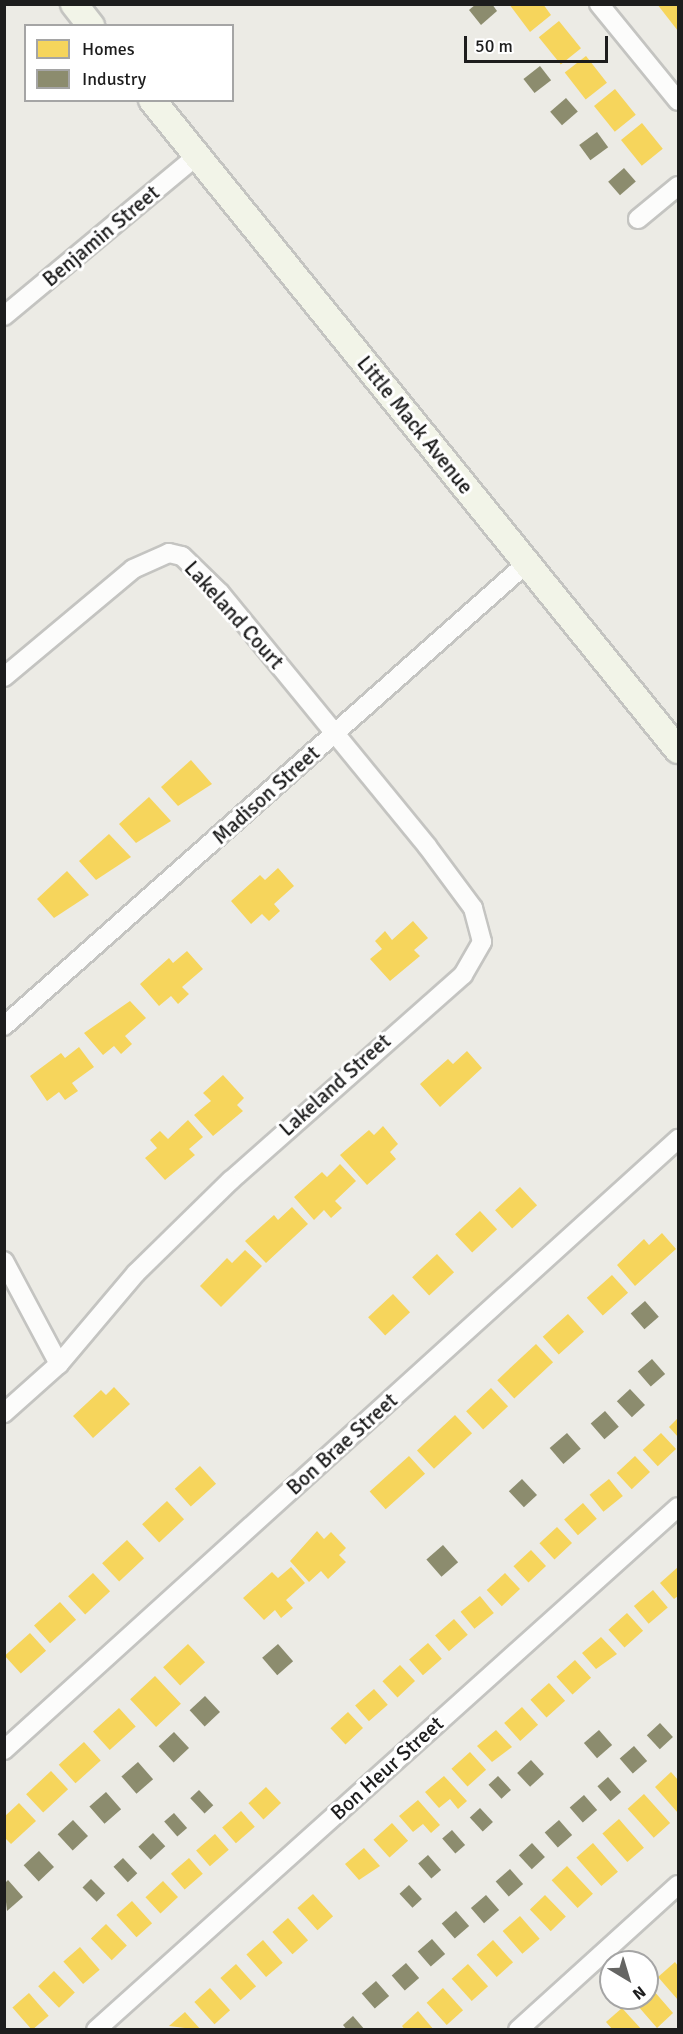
<!DOCTYPE html>
<style>
body{margin:0}
#map{position:relative;width:683px;height:2034px;overflow:hidden;background:#ecebe5;font-family:Signika,sans-serif}
div>[style]{position:absolute}
.homes>*{inset:0;background:#f6d55c;transform-origin:0 0}
.industry>*{inset:0;background:#8c8c6e;transform-origin:0 0}
.roads{filter:drop-shadow(2px 0 #c4c4c1) drop-shadow(-2px 0 #c4c4c1) drop-shadow(0 2px #c4c4c1) drop-shadow(0 -2px #c4c4c1)}
.street>*{height:18px;margin:-9px;padding:0 9px;transform-origin:9px;border-radius:9px;background:#fcfcfb}
.secondary>*{height:26px;margin:-13px;padding:0 13px;transform-origin:13px;border-radius:13px;background:#f2f4e8}
span{translate:-50% -50%;white-space:nowrap;text-align:center;line-height:1.15;-webkit-text-stroke:6px #fff;paint-order:stroke}
.street-label{font-size:21px;color:#1d1d1d}
.frame{position:absolute;inset:0;border:6px solid #1d1d1d;pointer-events:none}
.legend{position:absolute;left:24px;top:24px;width:210px;height:78px;box-sizing:border-box;background:#fff;border:2px solid #a5a5a5;margin:0;padding:8px 10px;list-style:none;font-size:18px;color:#1d1d1d}
.legend li{display:flex;align-items:center;gap:12px;height:30px}
.legend b{width:30px;border:2px solid #a5a5a5}
.north{position:absolute;left:599px;top:1950px;width:60px;height:60px;box-sizing:border-box;background:#fff;border:2px solid #a5a5a5;border-radius:50%;rotate:142deg;font-size:16px;font-weight:700;line-height:24px;text-align:center;color:#1d1d1d}
.north::after{content:'';display:block;margin:auto;width:21px;height:27px;background:#656563;clip-path:polygon(50% 0,100% 100%,50% 72%,0 100%)}
.scale{position:absolute;left:464px;top:36px;width:144px;height:27px;box-sizing:border-box;border:3px solid #1d1d1d;border-top:0;padding-left:8px;font-size:18px;line-height:21px;white-space:nowrap;color:#1d1d1d;-webkit-text-stroke:4px #fff;paint-order:stroke}
</style>
<div id="map">
<div class="homes">
<i style="clip-path:polygon(509px 4px,543px 4px,551px 15px,530px 32px)"></i>
<i style="clip-path:polygon(657px 4px,678px 4px,678px 31px)"></i>
<i style="left:559px;top:21px;width:35px;height:26px;rotate:51deg"></i>
<i style="left:586px;top:56px;width:34px;height:27px;rotate:52deg"></i>
<i style="left:615px;top:89px;width:33px;height:27px;rotate:51deg"></i>
<i style="left:642px;top:123px;width:33px;height:27px;rotate:51deg"></i>
<i style="clip-path:polygon(191px 760px,212px 784px,178px 806px,161px 787px)"></i>
<i style="clip-path:polygon(149px 797px,171px 821px,136px 843px,119px 824px)"></i>
<i style="clip-path:polygon(109px 834px,131px 857px,96px 880px,79px 861px)"></i>
<i style="clip-path:polygon(278px 868px,294px 886px,274px 904px,280px 911px,269px 921px,262px 914px,251px 924px,231px 901px,260px 875px,265px 880px)"></i>
<i style="clip-path:polygon(67px 871px,89px 895px,54px 918px,37px 899px)"></i>
<i style="clip-path:polygon(413px 921px,428px 938px,414px 950px,420px 956px,390px 981px,370px 959px,382px 949px,375px 941px,385px 931px,392px 940px)"></i>
<i style="clip-path:polygon(187px 951px,203px 969px,182px 987px,189px 994px,178px 1004px,171px 996px,159px 1006px,140px 984px,169px 958px,173px 963px)"></i>
<i style="clip-path:polygon(130px 1001px,146px 1018px,125px 1036px,132px 1044px,121px 1054px,114px 1046px,103px 1055px,84px 1033px)"></i>
<i style="clip-path:polygon(79px 1047px,94px 1067px,72px 1083px,78px 1091px,65px 1100px,59px 1092px,47px 1101px,30px 1076px,61px 1053px,65px 1058px)"></i>
<i style="clip-path:polygon(467px 1051px,482px 1068px,440px 1107px,420px 1084px,448px 1059px,453px 1064px)"></i>
<i style="clip-path:polygon(223px 1075px,244px 1098px,237px 1105px,243px 1111px,213px 1136px,194px 1115px,211px 1101px,203px 1093px)"></i>
<i style="clip-path:polygon(188px 1120px,203px 1137px,189px 1149px,195px 1155px,165px 1180px,145px 1158px,157px 1148px,150px 1140px,160px 1131px,168px 1139px)"></i>
<i style="clip-path:polygon(383px 1126px,398px 1144px,390px 1152px,396px 1159px,367px 1185px,340px 1155px,369px 1130px,374px 1135px)"></i>
<i style="clip-path:polygon(340px 1164px,356px 1181px,335px 1201px,342px 1208px,331px 1218px,324px 1210px,314px 1220px,294px 1197px,322px 1172px,327px 1177px)"></i>
<i style="left:520px;top:1187px;width:25px;height:34px;rotate:47deg"></i>
<i style="clip-path:polygon(292px 1207px,308px 1224px,266px 1263px,245px 1241px,274px 1215px,278px 1220px)"></i>
<i style="left:480px;top:1211px;width:25px;height:34px;rotate:47deg"></i>
<i style="clip-path:polygon(662px 1233px,676px 1249px,635px 1286px,617px 1265px,644px 1239px,649px 1245px)"></i>
<i style="clip-path:polygon(245px 1250px,262px 1266px,221px 1307px,200px 1286px,227px 1258px,232px 1263px)"></i>
<i style="left:437px;top:1254px;width:25px;height:34px;rotate:47deg"></i>
<i style="left:612px;top:1275px;width:24px;height:34px;rotate:48deg"></i>
<i style="left:393px;top:1294px;width:25px;height:34px;rotate:47deg"></i>
<i style="left:568px;top:1314px;width:24px;height:34px;rotate:48deg"></i>
<i style="left:536px;top:1344px;width:25px;height:53px;rotate:47deg"></i>
<i style="clip-path:polygon(114px 1387px,130px 1404px,93px 1438px,73px 1416px,101px 1390px,106px 1395px)"></i>
<i style="left:491px;top:1388px;width:25px;height:34px;rotate:47deg"></i>
<i style="left:455px;top:1415px;width:25px;height:52px;rotate:47deg"></i>
<i style="clip-path:polygon(678px 1418px,678px 1437px,669px 1427px)"></i>
<i style="left:661px;top:1433px;width:22px;height:25px;rotate:47deg"></i>
<i style="left:409px;top:1456px;width:24px;height:53px;rotate:48deg"></i>
<i style="left:635px;top:1456px;width:22px;height:25px;rotate:47deg"></i>
<i style="left:200px;top:1466px;width:24px;height:34px;rotate:48deg"></i>
<i style="left:609px;top:1479px;width:22px;height:25px;rotate:51deg"></i>
<i style="left:167px;top:1501px;width:25px;height:34px;rotate:47deg"></i>
<i style="left:583px;top:1503px;width:21px;height:25px;rotate:49deg"></i>
<i style="left:557px;top:1527px;width:22px;height:24px;rotate:47deg"></i>
<i style="clip-path:polygon(317px 1531px,324px 1539px,331px 1532px,346px 1548px,339px 1555px,346px 1562px,328px 1579px,321px 1571px,309px 1582px,290px 1561px)"></i>
<i style="left:127px;top:1540px;width:25px;height:34px;rotate:47deg"></i>
<i style="left:531px;top:1550px;width:22px;height:24px;rotate:47deg"></i>
<i style="clip-path:polygon(291px 1567px,305px 1583px,286px 1600px,293px 1608px,281px 1618px,275px 1610px,264px 1620px,243px 1598px,272px 1572px,278px 1578px)"></i>
<i style="clip-path:polygon(678px 1567px,678px 1596px,674px 1599px,660px 1583px)"></i>
<i style="left:93px;top:1573px;width:25px;height:34px;rotate:47deg"></i>
<i style="left:505px;top:1573px;width:22px;height:25px;rotate:47deg"></i>
<i style="left:653px;top:1590px;width:23px;height:25px;rotate:50deg"></i>
<i style="left:480px;top:1596px;width:22px;height:25px;rotate:51deg"></i>
<i style="left:60px;top:1602px;width:24px;height:35px;rotate:48deg"></i>
<i style="left:627px;top:1613px;width:24px;height:25px;rotate:48deg"></i>
<i style="left:454px;top:1619px;width:21px;height:25px;rotate:49deg"></i>
<i style="left:30px;top:1633px;width:24px;height:34px;rotate:48deg"></i>
<i style="clip-path:polygon(601px 1637px,617px 1654px,596px 1669px,582px 1653px)"></i>
<i style="left:428px;top:1643px;width:21px;height:25px;rotate:49deg"></i>
<i style="left:188px;top:1644px;width:25px;height:34px;rotate:47deg"></i>
<i style="left:575px;top:1660px;width:24px;height:25px;rotate:48deg"></i>
<i style="left:400px;top:1665px;width:22px;height:24px;rotate:47deg"></i>
<i style="left:155px;top:1676px;width:38px;height:34px;rotate:47deg"></i>
<i style="left:549px;top:1683px;width:24px;height:25px;rotate:48deg"></i>
<i style="left:374px;top:1689px;width:21px;height:25px;rotate:49deg"></i>
<i style="left:522px;top:1707px;width:24px;height:24px;rotate:48deg"></i>
<i style="left:119px;top:1708px;width:25px;height:35px;rotate:48deg"></i>
<i style="left:348px;top:1712px;width:22px;height:24px;rotate:47deg"></i>
<i style="clip-path:polygon(496px 1730px,512px 1747px,492px 1762px,477px 1746px)"></i>
<i style="left:84px;top:1742px;width:25px;height:34px;rotate:48deg"></i>
<i style="left:470px;top:1752px;width:24px;height:25px;rotate:48deg"></i>
<i style="left:51px;top:1771px;width:25px;height:34px;rotate:47deg"></i>
<i style="clip-path:polygon(671px 1772px,678px 1780px,678px 1813px,655px 1787px)"></i>
<i style="clip-path:polygon(444px 1776px,467px 1801px,458px 1809px,450px 1799px,439px 1808px,425px 1792px)"></i>
<i style="left:266px;top:1787px;width:22px;height:24px;rotate:47deg"></i>
<i style="left:644px;top:1794px;width:39px;height:22px;rotate:48deg"></i>
<i style="clip-path:polygon(418px 1800px,440px 1825px,431px 1833px,423px 1824px,413px 1832px,399px 1816px)"></i>
<i style="clip-path:polygon(19px 1803px,36px 1821px,11px 1844px,4px 1837px,4px 1817px)"></i>
<i style="left:241px;top:1811px;width:21px;height:25px;rotate:49deg"></i>
<i style="left:619px;top:1819px;width:38px;height:22px;rotate:49deg"></i>
<i style="left:392px;top:1823px;width:24px;height:25px;rotate:48deg"></i>
<i style="left:215px;top:1834px;width:21px;height:25px;rotate:49deg"></i>
<i style="left:593px;top:1843px;width:38px;height:22px;rotate:49deg"></i>
<i style="clip-path:polygon(364px 1848px,380px 1866px,359px 1880px,345px 1864px)"></i>
<i style="left:189px;top:1858px;width:21px;height:24px;rotate:49deg"></i>
<i style="left:567px;top:1866px;width:38px;height:21px;rotate:47deg"></i>
<i style="left:163px;top:1881px;width:22px;height:24px;rotate:47deg"></i>
<i style="left:313px;top:1894px;width:30px;height:21px;rotate:48deg"></i>
<i style="left:545px;top:1895px;width:30px;height:21px;rotate:46deg"></i>
<i style="left:132px;top:1901px;width:30px;height:21px;rotate:48deg"></i>
<i style="left:520px;top:1916px;width:30px;height:23px;rotate:49deg"></i>
<i style="left:288px;top:1918px;width:30px;height:21px;rotate:48deg"></i>
<i style="left:106px;top:1924px;width:30px;height:21px;rotate:46deg"></i>
<i style="left:263px;top:1940px;width:30px;height:22px;rotate:49deg"></i>
<i style="left:493px;top:1940px;width:30px;height:22px;rotate:48deg"></i>
<i style="left:80px;top:1947px;width:30px;height:22px;rotate:49deg"></i>
<i style="clip-path:polygon(675px 1962px,678px 1966px,678px 2000px,658px 1977px)"></i>
<i style="left:236px;top:1964px;width:30px;height:21px;rotate:48deg"></i>
<i style="left:468px;top:1964px;width:30px;height:22px;rotate:48deg"></i>
<i style="left:54px;top:1971px;width:30px;height:22px;rotate:46deg"></i>
<i style="clip-path:polygon(647px 1983px,673px 2013px,657px 2028px,631px 1998px,647px 1998px)"></i>
<i style="left:210px;top:1988px;width:30px;height:21px;rotate:48deg"></i>
<i style="left:443px;top:1988px;width:30px;height:22px;rotate:48deg"></i>
<i style="left:29px;top:1993px;width:30px;height:22px;rotate:49deg"></i>
<i style="clip-path:polygon(622px 2008px,642px 2030px,613px 2030px,606px 2022px)"></i>
<i style="clip-path:polygon(418px 2011px,434px 2030px,405px 2030px,402px 2026px)"></i>
<i style="clip-path:polygon(185px 2012px,201px 2030px,169px 2026px)"></i>
</div>
<div class="industry">
<i style="clip-path:polygon(476px 4px,492px 4px,497px 11px,481px 25px,469px 10px)"></i>
<i style="left:540px;top:66px;width:18px;height:21px;rotate:52deg"></i>
<i style="left:566px;top:98px;width:18px;height:21px;rotate:49deg"></i>
<i style="left:597px;top:132px;width:19px;height:22px;rotate:54deg"></i>
<i style="left:624px;top:168px;width:18px;height:21px;rotate:49deg"></i>
<i style="left:645px;top:1301px;width:21px;height:19px;rotate:49deg"></i>
<i style="left:652px;top:1359px;width:20px;height:19px;rotate:49deg"></i>
<i style="left:630px;top:1389px;width:22px;height:18px;rotate:47deg"></i>
<i style="left:605px;top:1411px;width:21px;height:19px;rotate:49deg"></i>
<i style="left:567px;top:1433px;width:21px;height:23px;rotate:49deg"></i>
<i style="left:522px;top:1479px;width:22px;height:18px;rotate:47deg"></i>
<i style="left:443px;top:1545px;width:23px;height:22px;rotate:49deg"></i>
<i style="left:278px;top:1644px;width:23px;height:21px;rotate:49deg"></i>
<i style="left:205px;top:1696px;width:22px;height:21px;rotate:47deg"></i>
<i style="left:660px;top:1723px;width:19px;height:18px;rotate:47deg"></i>
<i style="left:599px;top:1730px;width:20px;height:20px;rotate:49deg"></i>
<i style="left:174px;top:1732px;width:22px;height:21px;rotate:47deg"></i>
<i style="left:634px;top:1746px;width:20px;height:19px;rotate:49deg"></i>
<i style="left:531px;top:1760px;width:19px;height:19px;rotate:47deg"></i>
<i style="left:138px;top:1762px;width:23px;height:22px;rotate:49deg"></i>
<i style="left:498px;top:1776px;width:19px;height:13px;rotate:47deg"></i>
<i style="left:608px;top:1777px;width:20px;height:14px;rotate:49deg"></i>
<i style="left:199px;top:1790px;width:21px;height:12px;rotate:47deg"></i>
<i style="left:106px;top:1792px;width:23px;height:22px;rotate:49deg"></i>
<i style="left:584px;top:1795px;width:20px;height:19px;rotate:49deg"></i>
<i style="left:480px;top:1808px;width:19px;height:14px;rotate:47deg"></i>
<i style="left:174px;top:1813px;width:20px;height:13px;rotate:49deg"></i>
<i style="left:73px;top:1820px;width:22px;height:21px;rotate:47deg"></i>
<i style="left:559px;top:1820px;width:20px;height:19px;rotate:49deg"></i>
<i style="left:452px;top:1830px;width:20px;height:13px;rotate:49deg"></i>
<i style="left:153px;top:1833px;width:18px;height:20px;rotate:47deg"></i>
<i style="left:532px;top:1843px;width:19px;height:18px;rotate:47deg"></i>
<i style="left:39px;top:1851px;width:22px;height:21px;rotate:47deg"></i>
<i style="left:428px;top:1855px;width:20px;height:13px;rotate:49deg"></i>
<i style="left:123px;top:1858px;width:21px;height:13px;rotate:47deg"></i>
<i style="left:510px;top:1869px;width:20px;height:19px;rotate:49deg"></i>
<i style="left:91px;top:1879px;width:20px;height:12px;rotate:45deg"></i>
<i style="clip-path:polygon(8px 1880px,23px 1897px,7px 1911px,4px 1884px)"></i>
<i style="left:409px;top:1885px;width:19px;height:13px;rotate:47deg"></i>
<i style="left:486px;top:1895px;width:20px;height:20px;rotate:49deg"></i>
<i style="left:456px;top:1911px;width:20px;height:19px;rotate:49deg"></i>
<i style="left:432px;top:1939px;width:20px;height:19px;rotate:49deg"></i>
<i style="left:406px;top:1963px;width:20px;height:19px;rotate:49deg"></i>
<i style="left:376px;top:1981px;width:20px;height:19px;rotate:49deg"></i>
<i style="clip-path:polygon(353px 2016px,365px 2030px,347px 2030px,343px 2025px)"></i>
</div>
<div class="roads">
<div class="street">
<i style="left:599px;top:4px;width:125px;rotate:50.8deg"></i>
<i style="left:638px;top:219px;width:52px;rotate:-39.5deg"></i>
<i style="left:4px;top:316px;width:251px;rotate:-39.7deg"></i>
<i style="left:4px;top:677px;width:168px;rotate:-39.9deg"></i>
<i style="left:133px;top:569px;width:39px;rotate:-24deg"></i>
<i style="left:169px;top:553px;width:13px;rotate:13deg"></i>
<i style="left:182px;top:556px;width:53px;rotate:44.2deg"></i>
<i style="left:220px;top:593px;width:327px;rotate:50.7deg"></i>
<i style="left:427px;top:846px;width:77px;rotate:53.4deg"></i>
<i style="left:473px;top:908px;width:35px;rotate:75deg"></i>
<i style="left:482px;top:942px;width:38px;rotate:120deg"></i>
<i style="left:463px;top:975px;width:310px;rotate:138.5deg"></i>
<i style="left:231px;top:1180px;width:133px;rotate:135.6deg"></i>
<i style="left:136px;top:1273px;width:119px;rotate:130.2deg"></i>
<i style="left:59px;top:1364px;width:74px;rotate:138.3deg"></i>
<i style="left:4px;top:1026px;width:698px;rotate:-41.52deg"></i>
<i style="left:4px;top:1261px;width:117px;rotate:61.9deg"></i>
<i style="left:4px;top:1750px;width:910px;rotate:-42.19deg"></i>
<i style="left:96px;top:2030px;width:782px;rotate:-41.94deg"></i>
<i style="left:518px;top:2030px;width:216px;rotate:-42.2deg"></i>
</div>
<div class="secondary">
<i style="left:74px;top:4px;width:28px;rotate:52deg"></i>
<i style="left:152px;top:100px;width:836px;rotate:51.02deg"></i>
</div>
</div>
<div class="street-label">
<span style="left:101px;top:236px;rotate:-40deg">Benjamin Street</span>
<span style="left:415px;top:425px;rotate:51deg">Little Mack Avenue</span>
<span style="left:234px;top:615px;rotate:48deg">Lakeland Court</span>
<span style="left:266px;top:795px;rotate:-42deg">Madison Street</span>
<span style="left:335px;top:1085px;rotate:-42deg">Lakeland Street</span>
<span style="left:342px;top:1444px;rotate:-42deg">Bon Brae Street</span>
<span style="left:387px;top:1768px;rotate:-42deg">Bon Heur Street</span>
</div>
<div class="frame"></div>
<ul class="legend">
<li><b style="height:16px;background:#f6d55c"></b>Homes</li>
<li><b style="height:16px;background:#8c8c6e"></b>Industry</li>
</ul>
<div class="north">N</div>
<div class="scale">50 m</div>
</div>
